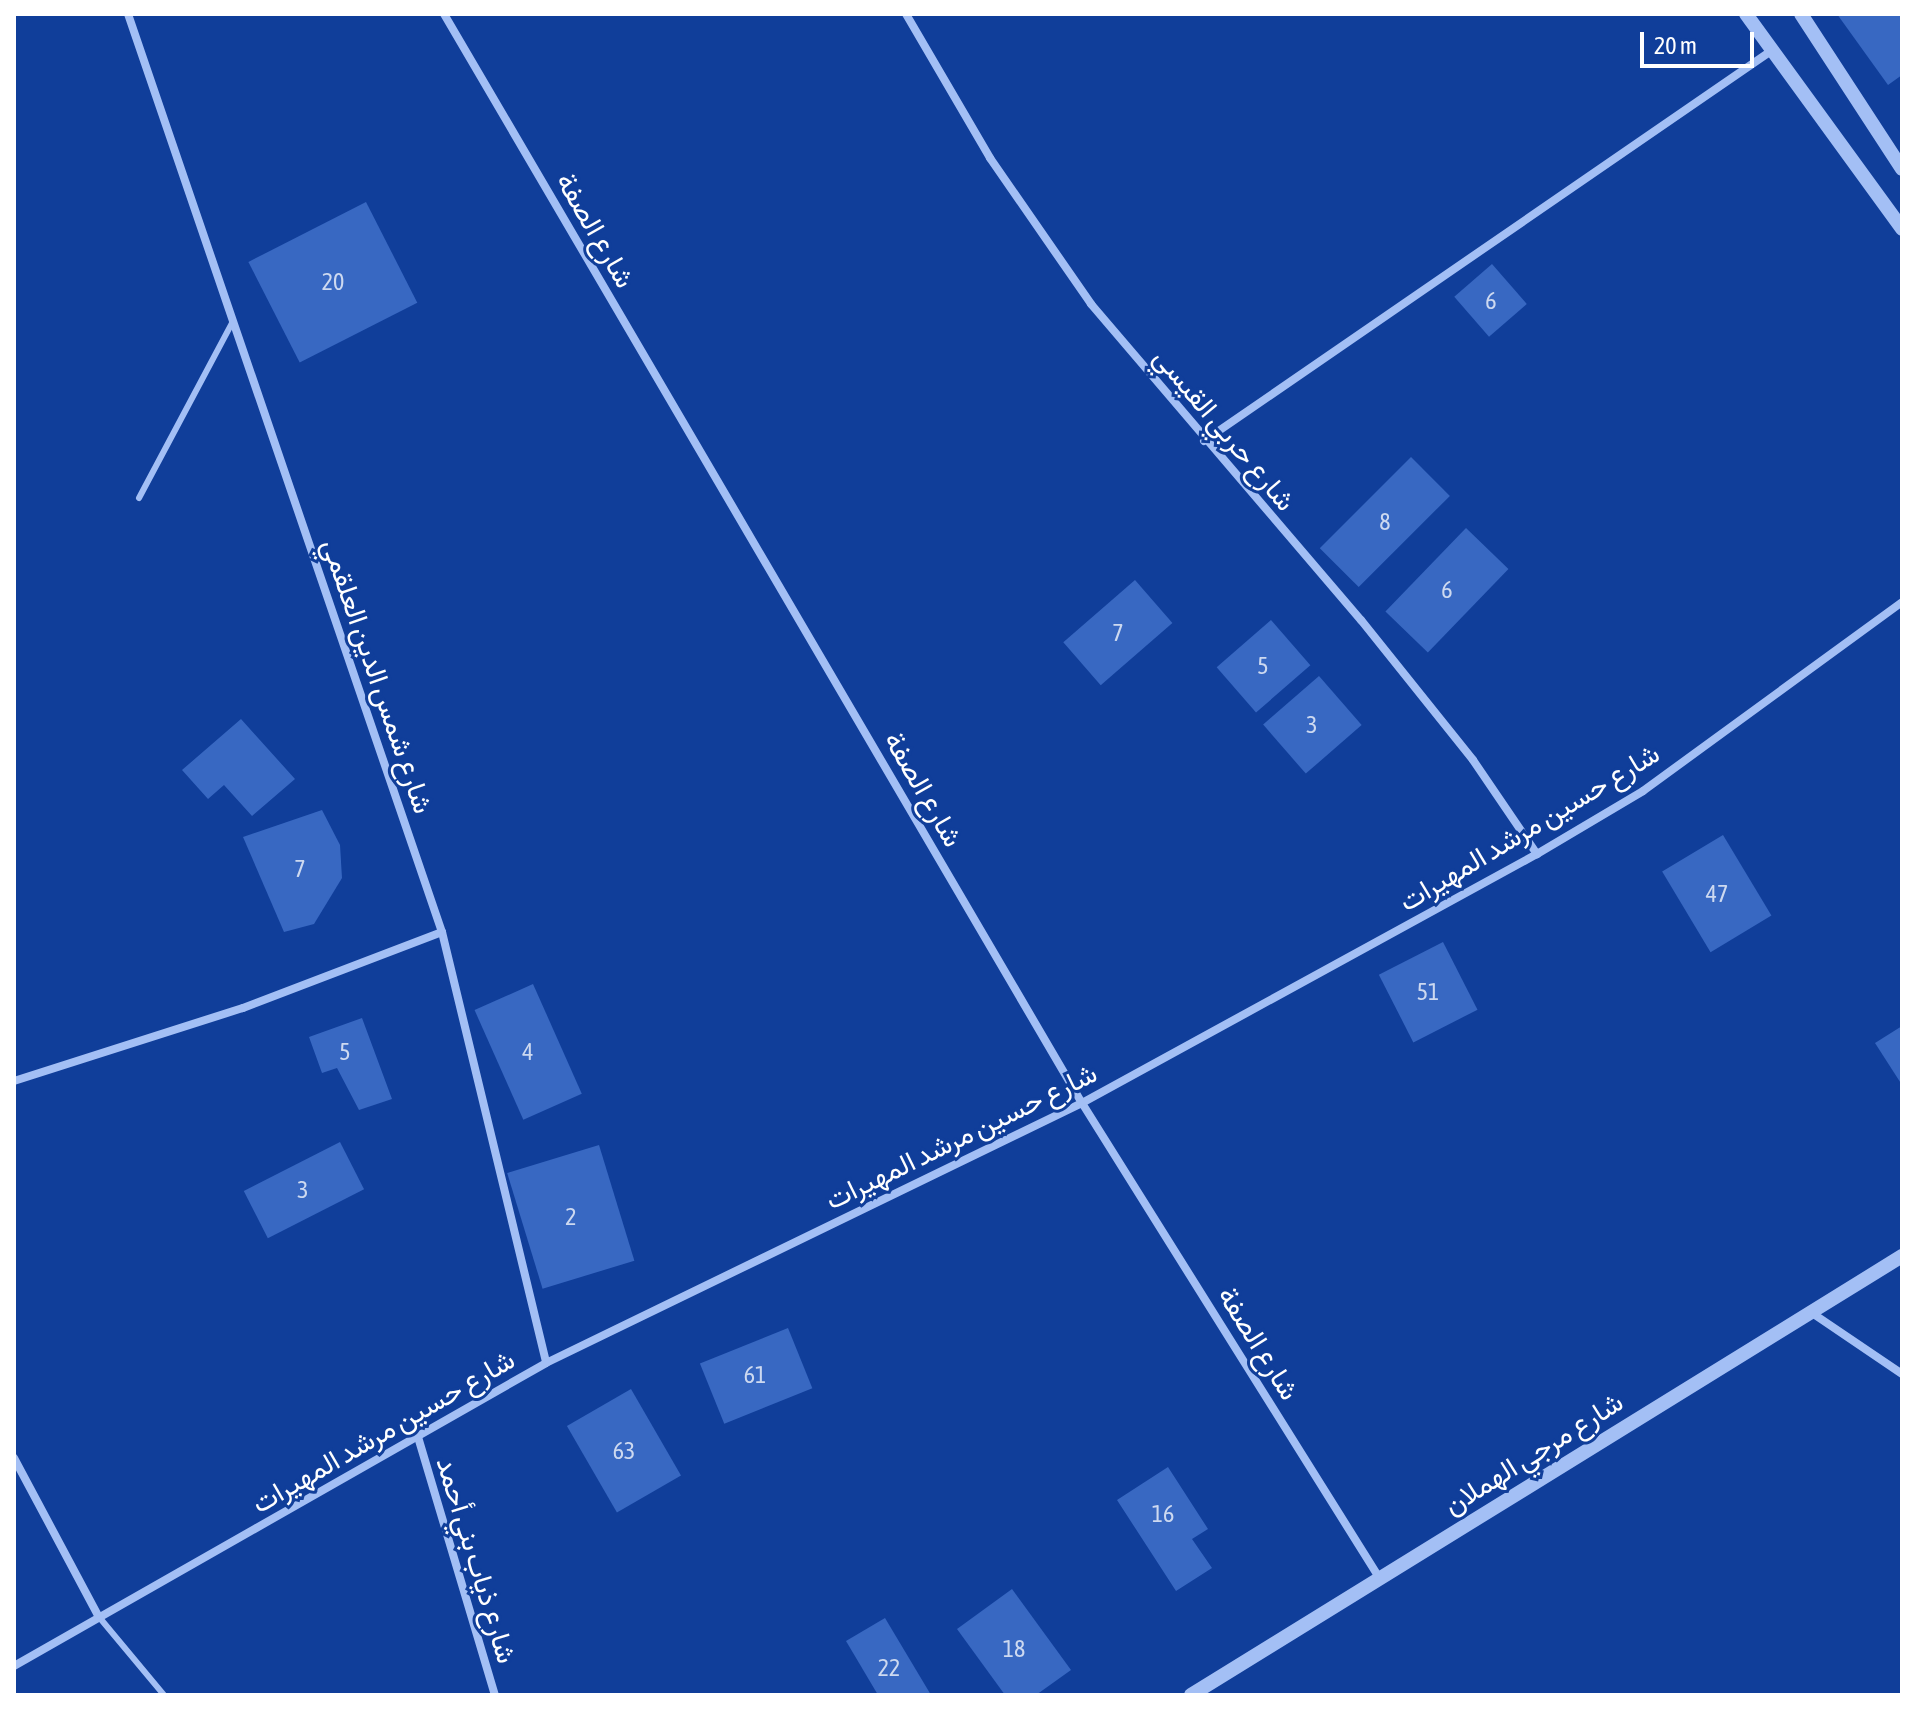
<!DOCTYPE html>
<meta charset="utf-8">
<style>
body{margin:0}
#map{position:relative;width:1916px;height:1709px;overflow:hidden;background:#103e9a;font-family:"Asap Condensed",Vazirmatn,sans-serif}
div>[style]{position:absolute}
.building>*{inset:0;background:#3868c2;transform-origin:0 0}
.service>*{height:6px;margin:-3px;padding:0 3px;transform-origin:3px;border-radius:3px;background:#a3bff5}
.minor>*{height:8px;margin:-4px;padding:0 4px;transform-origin:4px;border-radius:4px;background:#a3bff5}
.tertiary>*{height:14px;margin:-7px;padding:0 7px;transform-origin:7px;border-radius:7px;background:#a3bff5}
span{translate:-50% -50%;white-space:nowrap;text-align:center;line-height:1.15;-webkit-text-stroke:6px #103e9a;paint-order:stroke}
.number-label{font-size:24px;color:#cdd9f0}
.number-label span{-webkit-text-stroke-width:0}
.street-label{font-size:28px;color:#fff}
.frame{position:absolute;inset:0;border:16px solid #fff;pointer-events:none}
.scale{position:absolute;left:1640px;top:32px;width:114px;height:36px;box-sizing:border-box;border:4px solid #fff;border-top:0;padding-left:10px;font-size:24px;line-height:28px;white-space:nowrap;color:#fff;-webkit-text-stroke:6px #103e9a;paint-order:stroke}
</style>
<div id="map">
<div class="building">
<i style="clip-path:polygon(1837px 14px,1902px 14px,1902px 75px,1888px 85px)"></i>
<i style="left:366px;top:202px;width:113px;height:132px;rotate:63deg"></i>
<i style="left:1492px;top:264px;width:53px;height:50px;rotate:49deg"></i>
<i style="left:1411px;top:457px;width:55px;height:129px;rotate:45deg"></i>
<i style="left:1466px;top:528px;width:59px;height:116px;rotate:44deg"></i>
<i style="left:1135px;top:580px;width:57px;height:95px;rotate:49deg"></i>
<i style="left:1271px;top:620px;width:60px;height:72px;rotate:49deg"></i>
<i style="left:1319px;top:676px;width:65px;height:74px;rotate:49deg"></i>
<i style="clip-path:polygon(241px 719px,295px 779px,252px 816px,224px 785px,208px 799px,182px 770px)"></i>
<i style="clip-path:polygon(322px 810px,340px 845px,342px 878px,314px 924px,284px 932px,243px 837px)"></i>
<i style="left:1723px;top:835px;width:94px;height:71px;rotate:59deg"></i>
<i style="left:1443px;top:942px;width:76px;height:72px;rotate:63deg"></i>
<i style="left:533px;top:984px;width:120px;height:64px;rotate:66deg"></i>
<i style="clip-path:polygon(362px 1018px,392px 1099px,359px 1110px,337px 1068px,322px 1073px,309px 1037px)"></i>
<i style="clip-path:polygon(1902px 1026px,1902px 1085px,1875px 1043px)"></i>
<i style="left:340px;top:1142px;width:53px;height:108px;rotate:63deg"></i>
<i style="left:599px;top:1145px;width:121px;height:96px;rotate:73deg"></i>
<i style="left:788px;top:1328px;width:65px;height:95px;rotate:68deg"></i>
<i style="left:631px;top:1389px;width:100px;height:74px;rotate:60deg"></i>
<i style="clip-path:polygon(1168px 1467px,1208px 1529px,1192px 1539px,1212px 1568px,1176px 1591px,1117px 1500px)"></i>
<i style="clip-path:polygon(1012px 1589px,1071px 1670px,1036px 1695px,1005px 1695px,957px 1629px)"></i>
<i style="clip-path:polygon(885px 1618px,931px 1695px,878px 1695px,846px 1641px)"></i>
</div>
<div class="service">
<i style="left:139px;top:498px;width:200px;rotate:-62deg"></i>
<i style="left:99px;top:1617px;width:102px;rotate:50.2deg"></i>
</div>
<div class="minor">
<i style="left:128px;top:14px;width:970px;rotate:71.12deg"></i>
<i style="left:442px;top:932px;width:443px;rotate:76.4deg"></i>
<i style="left:444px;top:14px;width:1262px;rotate:59.64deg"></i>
<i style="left:1082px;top:1103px;width:562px;rotate:57.95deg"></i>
<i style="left:906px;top:14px;width:167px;rotate:59.7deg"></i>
<i style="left:990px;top:158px;width:178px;rotate:55.3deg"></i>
<i style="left:1091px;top:304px;width:416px;rotate:49.5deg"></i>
<i style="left:1361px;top:620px;width:179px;rotate:51.3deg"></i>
<i style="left:1473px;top:760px;width:114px;rotate:55.8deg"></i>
<i style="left:1204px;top:441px;width:688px;rotate:-34.52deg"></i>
<i style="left:14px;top:1081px;width:240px;rotate:-17.7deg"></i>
<i style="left:243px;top:1008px;width:213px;rotate:-20.9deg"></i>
<i style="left:1815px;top:1315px;width:105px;rotate:34.1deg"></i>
<i style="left:418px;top:1437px;width:269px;rotate:73.4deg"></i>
<i style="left:14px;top:1458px;width:180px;rotate:61.9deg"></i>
<i style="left:14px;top:1666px;width:612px;rotate:-29.66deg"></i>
<i style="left:546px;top:1363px;width:596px;rotate:-25.88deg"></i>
<i style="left:1082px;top:1103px;width:519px;rotate:-28.69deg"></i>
<i style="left:1537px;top:854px;width:123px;rotate:-30.7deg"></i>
<i style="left:1643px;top:791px;width:321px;rotate:-36.1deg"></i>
</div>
<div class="tertiary">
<i style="left:1746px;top:14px;width:266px;rotate:54deg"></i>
<i style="left:1801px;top:14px;width:185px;rotate:56.9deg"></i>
<i style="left:1191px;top:1695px;width:836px;rotate:-31.69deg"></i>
</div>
<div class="number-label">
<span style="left:333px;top:282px">20</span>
<span style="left:1491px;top:301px">6</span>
<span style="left:1385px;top:522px">8</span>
<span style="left:1447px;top:590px">6</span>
<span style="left:1118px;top:633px">7</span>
<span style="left:1263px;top:666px">5</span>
<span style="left:1312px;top:725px">3</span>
<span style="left:300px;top:869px">7</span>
<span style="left:1717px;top:894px">47</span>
<span style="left:1428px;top:992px">51</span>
<span style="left:345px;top:1052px">5</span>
<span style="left:528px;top:1052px">4</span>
<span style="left:303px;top:1190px">3</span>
<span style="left:571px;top:1217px">2</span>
<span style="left:755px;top:1375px">61</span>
<span style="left:624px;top:1451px">63</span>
<span style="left:1163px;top:1514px">16</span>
<span style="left:1014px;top:1649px">18</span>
<span style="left:889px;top:1668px">22</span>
</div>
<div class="street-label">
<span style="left:596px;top:230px;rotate:60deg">شارع الصفة</span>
<span style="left:1225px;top:429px;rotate:50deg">شارع حربي القيسي</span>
<span style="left:378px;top:676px;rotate:71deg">شارع شمس الدين العلقمي</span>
<span style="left:924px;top:789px;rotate:60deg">شارع الصفة</span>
<span style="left:1529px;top:827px;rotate:-31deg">شارع حسين مرشد المهيرات</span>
<span style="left:961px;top:1136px;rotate:-26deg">شارع حسين مرشد المهيرات</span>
<span style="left:1259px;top:1343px;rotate:58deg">شارع الصفة</span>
<span style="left:383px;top:1431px;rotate:-30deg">شارع حسين مرشد المهيرات</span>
<span style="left:1533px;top:1453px;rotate:-32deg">شارع مرجي الهملان</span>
<span style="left:477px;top:1560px;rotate:73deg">شارع ذياب بني أحمد</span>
</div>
<div class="frame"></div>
<div class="scale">20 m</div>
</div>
